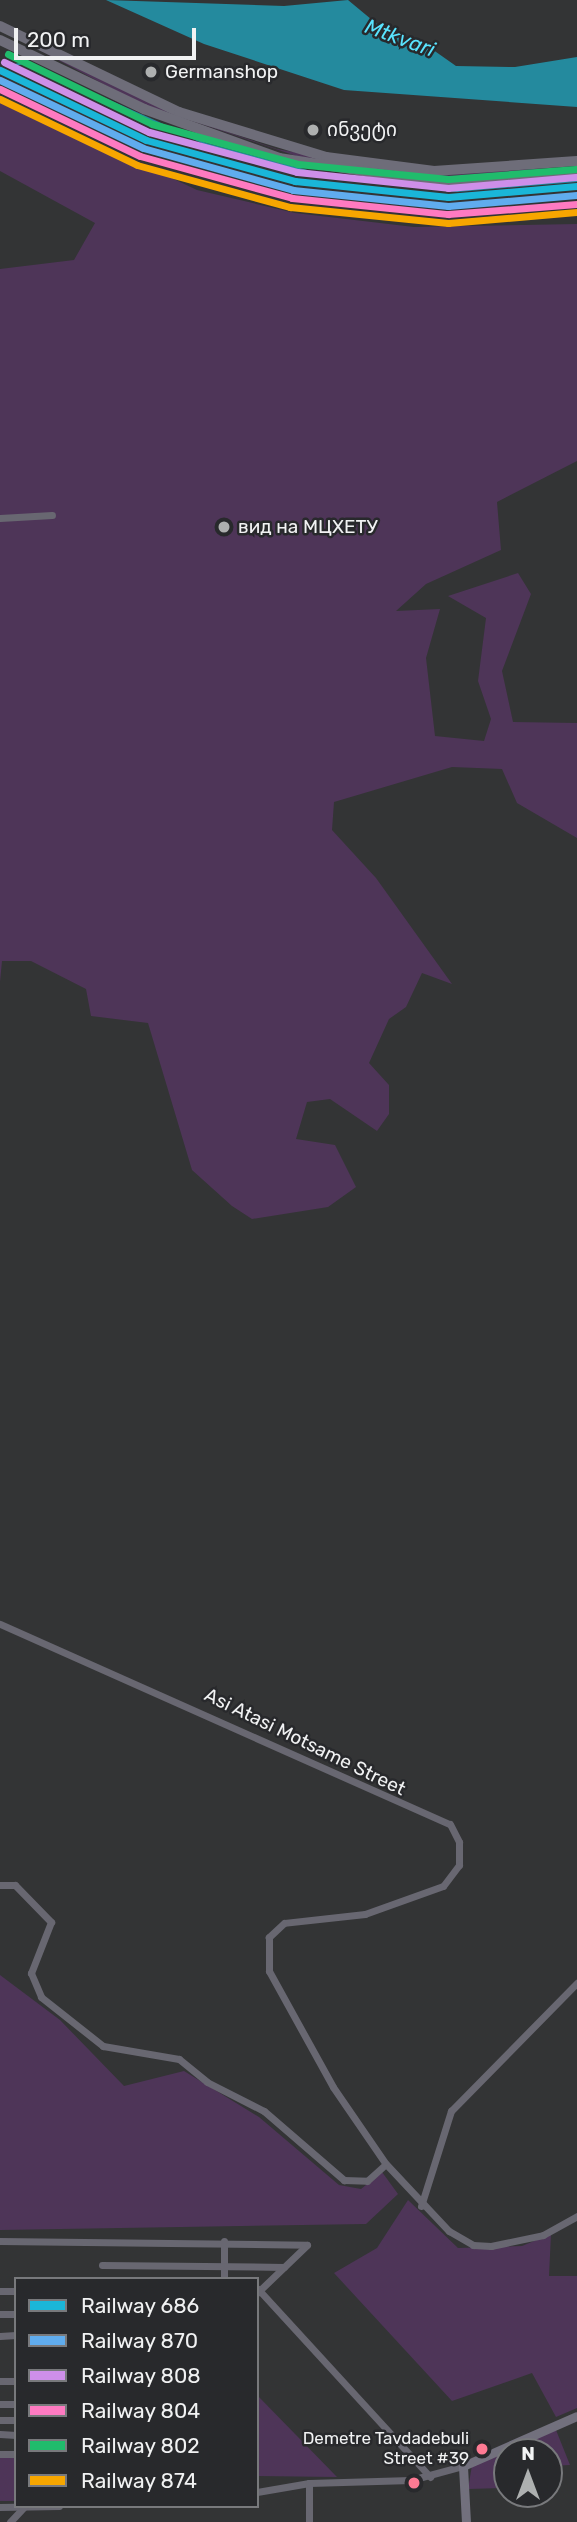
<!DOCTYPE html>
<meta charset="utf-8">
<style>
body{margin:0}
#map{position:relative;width:577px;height:2522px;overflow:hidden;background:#333435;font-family:Rubik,"Noto Sans Georgian",sans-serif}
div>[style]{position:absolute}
.green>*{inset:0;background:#4e3558;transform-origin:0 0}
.water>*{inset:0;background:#248a9e}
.stream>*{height:2px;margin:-1px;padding:0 1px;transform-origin:1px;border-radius:1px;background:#248a9e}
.minor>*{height:7px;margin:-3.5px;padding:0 3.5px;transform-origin:3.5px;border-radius:3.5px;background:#686771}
.major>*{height:9px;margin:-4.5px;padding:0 4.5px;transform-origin:4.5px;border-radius:4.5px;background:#72707d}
.highway>*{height:10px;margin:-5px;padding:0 5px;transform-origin:5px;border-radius:5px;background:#6e6d79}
.rail-1>*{height:7px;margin:-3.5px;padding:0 3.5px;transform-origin:3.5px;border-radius:3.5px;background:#1ab6d8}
.rail-2>*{height:7px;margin:-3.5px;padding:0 3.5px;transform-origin:3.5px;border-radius:3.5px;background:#60acee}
.rail-3>*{height:7px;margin:-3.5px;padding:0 3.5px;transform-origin:3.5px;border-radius:3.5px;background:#ce8fe9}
.rail-4>*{height:7px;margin:-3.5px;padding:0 3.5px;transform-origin:3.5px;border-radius:3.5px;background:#fe7ac1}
.rail-5>*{height:7px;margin:-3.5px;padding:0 3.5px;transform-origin:3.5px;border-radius:3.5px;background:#20bc6c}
.rail-6>*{height:7px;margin:-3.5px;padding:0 3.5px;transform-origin:3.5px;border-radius:3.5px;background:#f7a600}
.dots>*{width:19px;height:19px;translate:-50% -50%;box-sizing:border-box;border:4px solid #28292c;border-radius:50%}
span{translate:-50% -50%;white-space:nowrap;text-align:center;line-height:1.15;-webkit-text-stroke:5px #28292c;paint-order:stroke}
.bus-label{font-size:17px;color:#f1f2f3}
.right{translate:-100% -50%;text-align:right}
.poi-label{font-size:19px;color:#f1f2f3}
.left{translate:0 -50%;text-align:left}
.street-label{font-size:19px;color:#f1f2f3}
.water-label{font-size:21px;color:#59e3fe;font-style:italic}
.legend{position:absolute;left:14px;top:2277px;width:245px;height:231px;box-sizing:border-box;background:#28292c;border:2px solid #78797c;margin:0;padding:9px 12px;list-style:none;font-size:21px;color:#f1f2f3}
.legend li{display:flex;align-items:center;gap:14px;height:35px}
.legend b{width:35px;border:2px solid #78797c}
.north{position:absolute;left:493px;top:2438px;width:70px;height:70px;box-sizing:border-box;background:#28292c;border:2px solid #78797c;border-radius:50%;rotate:0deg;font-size:19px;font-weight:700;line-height:28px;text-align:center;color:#f1f2f3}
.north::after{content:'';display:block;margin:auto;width:24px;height:32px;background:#aeb0b0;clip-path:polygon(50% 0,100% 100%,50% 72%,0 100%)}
.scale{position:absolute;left:14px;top:28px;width:182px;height:32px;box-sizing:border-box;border:4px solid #f1f2f3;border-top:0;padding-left:9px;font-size:21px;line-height:24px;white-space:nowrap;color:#f1f2f3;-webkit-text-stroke:5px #28292c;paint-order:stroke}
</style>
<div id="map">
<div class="green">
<i style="clip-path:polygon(0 29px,180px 116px,277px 149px,403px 172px,577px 168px,431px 177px,311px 161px,139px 103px)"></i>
<i style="clip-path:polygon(0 97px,197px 190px,295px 213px,414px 227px,577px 224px,577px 461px,497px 502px,501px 550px,426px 584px,396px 611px,440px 609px,426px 658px,435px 736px,484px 741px,491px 719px,478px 681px,486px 618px,448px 596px,518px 573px,531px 594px,502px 671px,513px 722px,577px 723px,577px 838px,517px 803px,502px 769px,452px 767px,334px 802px,332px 830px,376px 878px,452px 984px,422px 973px,406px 1007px,389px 1019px,369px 1063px,389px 1085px,389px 1114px,377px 1131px,330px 1099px,307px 1102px,296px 1139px,335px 1145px,356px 1187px,328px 1207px,252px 1219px,232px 1206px,192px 1170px,148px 1023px,91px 1016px,86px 989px,31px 961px,2px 961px,0 982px,0 269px,74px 260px,95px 223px,0 171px)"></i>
<i style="clip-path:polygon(0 1975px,60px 2020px,124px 2086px,184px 2071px,259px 2117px,339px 2185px,361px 2189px,382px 2172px,398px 2194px,366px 2224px,0 2230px)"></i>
<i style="clip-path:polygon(408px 2200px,458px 2248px,522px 2246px,551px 2234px,549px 2276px,577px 2276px,577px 2408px,556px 2417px,532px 2373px,452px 2401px,334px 2273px,377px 2248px)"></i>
<i style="clip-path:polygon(257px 2395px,337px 2477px,257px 2476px)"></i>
<i style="clip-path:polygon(556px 2430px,570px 2465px,549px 2466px,549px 2452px,507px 2452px,502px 2488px,468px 2489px,472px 2465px)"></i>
<i style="left:0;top:2455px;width:16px;height:46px"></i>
</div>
<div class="water">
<i style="clip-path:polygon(106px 0,284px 6px,348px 0,389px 34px,429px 47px,456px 66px,515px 67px,577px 57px,577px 107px,344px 90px,204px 44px)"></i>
</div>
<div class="stream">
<i style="left:9px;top:66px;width:15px;rotate:-11deg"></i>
<i style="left:24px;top:63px;width:199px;rotate:24deg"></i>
<i style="left:206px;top:144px;width:128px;rotate:14.9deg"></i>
<i style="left:330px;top:177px;width:128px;rotate:6.3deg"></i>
<i style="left:457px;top:191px;width:120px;rotate:-4.8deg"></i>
</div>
<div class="minor">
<i style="left:0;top:518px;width:52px;rotate:-3.3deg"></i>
<i style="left:0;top:1624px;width:492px;rotate:24deg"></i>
<i style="left:450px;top:1824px;width:20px;rotate:63deg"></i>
<i style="left:459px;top:1842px;width:23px;rotate:90deg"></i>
<i style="left:459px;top:1865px;width:26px;rotate:127deg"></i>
<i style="left:443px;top:1886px;width:83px;rotate:160.3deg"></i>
<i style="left:365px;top:1914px;width:81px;rotate:173.7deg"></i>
<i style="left:284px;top:1923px;width:21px;rotate:137deg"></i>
<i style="left:269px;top:1937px;width:34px;rotate:90deg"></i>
<i style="left:269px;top:1971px;width:132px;rotate:61.1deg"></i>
<i style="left:333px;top:2087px;width:93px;rotate:55.5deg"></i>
<i style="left:386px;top:2164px;width:92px;rotate:46.8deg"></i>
<i style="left:449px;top:2231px;width:28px;rotate:30deg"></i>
<i style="left:473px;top:2245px;width:18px;rotate:3deg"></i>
<i style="left:491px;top:2246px;width:53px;rotate:-11.9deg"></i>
<i style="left:543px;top:2235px;width:39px;rotate:-29deg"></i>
<i style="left:0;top:1885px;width:15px"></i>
<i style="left:15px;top:1885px;width:52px;rotate:45.8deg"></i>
<i style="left:51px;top:1922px;width:55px;rotate:111.4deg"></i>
<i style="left:31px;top:1973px;width:26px;rotate:67deg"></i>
<i style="left:41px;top:1997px;width:79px;rotate:38.3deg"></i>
<i style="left:103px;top:2046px;width:77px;rotate:9.7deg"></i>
<i style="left:179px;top:2059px;width:36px;rotate:39deg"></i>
<i style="left:207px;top:2082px;width:64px;rotate:27deg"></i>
<i style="left:264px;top:2111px;width:106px;rotate:40.8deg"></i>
<i style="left:344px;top:2180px;width:23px;rotate:2deg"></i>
<i style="left:367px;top:2181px;width:25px;rotate:-42deg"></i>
<i style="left:421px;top:2206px;width:100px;rotate:-72.5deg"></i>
<i style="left:451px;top:2111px;width:180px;rotate:-45.5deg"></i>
<i style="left:0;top:2241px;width:307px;rotate:0.7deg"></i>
<i style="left:307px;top:2245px;width:69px;rotate:136.2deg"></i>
<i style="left:224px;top:2241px;width:38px;rotate:90deg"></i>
<i style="left:102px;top:2265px;width:182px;rotate:0.6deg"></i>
<i style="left:258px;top:2289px;width:255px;rotate:47.5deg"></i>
<i style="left:0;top:2291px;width:16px"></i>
<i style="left:0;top:2314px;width:16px"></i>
<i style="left:0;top:2336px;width:16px;rotate:-4deg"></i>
<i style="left:0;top:2381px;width:16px"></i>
<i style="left:0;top:2404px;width:16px"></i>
<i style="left:0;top:2420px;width:16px"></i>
<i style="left:0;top:2434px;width:16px;rotate:4deg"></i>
<i style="left:0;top:2454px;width:16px"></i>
<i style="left:309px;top:2483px;width:39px;rotate:90deg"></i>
<i style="left:257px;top:2492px;width:53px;rotate:-9.8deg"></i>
<i style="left:309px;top:2483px;width:102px;rotate:-1.7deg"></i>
<i style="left:411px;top:2480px;width:54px;rotate:-15.1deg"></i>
<i style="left:0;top:2507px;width:59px;rotate:-1deg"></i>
<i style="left:10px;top:2522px;width:21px;rotate:-47deg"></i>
</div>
<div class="major">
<i style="left:466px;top:2522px;width:56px;rotate:-93.1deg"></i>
<i style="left:463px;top:2466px;width:124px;rotate:-23.7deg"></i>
</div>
<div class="highway">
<i style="left:0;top:26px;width:199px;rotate:25.7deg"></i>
<i style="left:179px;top:112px;width:154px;rotate:17deg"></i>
<i style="left:326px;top:157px;width:109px;rotate:7.4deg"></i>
<i style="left:434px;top:171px;width:143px;rotate:-4deg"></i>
<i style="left:0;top:40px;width:160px;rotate:25.6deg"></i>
<i style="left:144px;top:109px;width:144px;rotate:19.9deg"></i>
<i style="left:279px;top:158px;width:169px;rotate:8.8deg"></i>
<i style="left:446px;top:184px;width:131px;rotate:-4.8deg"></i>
</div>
<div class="rail-1">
<i style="left:0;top:70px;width:162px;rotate:25.6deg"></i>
<i style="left:146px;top:140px;width:155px;rotate:15.4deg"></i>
<i style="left:295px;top:181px;width:154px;rotate:6deg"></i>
<i style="left:448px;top:197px;width:129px;rotate:-4.9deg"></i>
</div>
<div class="rail-2">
<i style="left:0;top:80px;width:158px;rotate:25.4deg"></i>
<i style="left:143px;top:148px;width:156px;rotate:15.6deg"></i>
<i style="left:293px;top:190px;width:156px;rotate:5.9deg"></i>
<i style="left:448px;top:206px;width:129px;rotate:-4.9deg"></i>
</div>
<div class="rail-3">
<i style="left:4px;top:62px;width:161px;rotate:25.8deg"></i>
<i style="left:149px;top:132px;width:153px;rotate:15.1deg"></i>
<i style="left:297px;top:172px;width:152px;rotate:6deg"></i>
<i style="left:448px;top:188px;width:128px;rotate:-4.9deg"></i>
</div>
<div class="rail-4">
<i style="left:0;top:89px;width:155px;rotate:25.6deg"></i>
<i style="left:140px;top:156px;width:158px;rotate:15.4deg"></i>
<i style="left:292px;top:198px;width:157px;rotate:5.9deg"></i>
<i style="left:448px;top:214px;width:129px;rotate:-4.4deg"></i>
</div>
<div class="rail-5">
<i style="left:8px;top:54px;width:160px;rotate:25.9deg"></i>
<i style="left:152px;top:124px;width:151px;rotate:15.3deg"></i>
<i style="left:298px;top:164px;width:151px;rotate:5.7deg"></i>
<i style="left:448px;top:179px;width:128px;rotate:-4.5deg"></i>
</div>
<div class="rail-6">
<i style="left:0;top:99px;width:152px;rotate:25.7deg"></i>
<i style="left:137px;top:165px;width:159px;rotate:15.4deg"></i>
<i style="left:290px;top:207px;width:159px;rotate:5.8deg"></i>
<i style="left:448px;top:223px;width:129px;rotate:-4.9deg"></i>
</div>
<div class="dots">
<i style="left:151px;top:72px;background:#aeb0b0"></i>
<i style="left:313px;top:130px;background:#aeb0b0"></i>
<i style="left:224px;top:527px;background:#aeb0b0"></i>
<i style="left:482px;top:2449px;background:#fe7a93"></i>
<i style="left:414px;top:2483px;background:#fe7a93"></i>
</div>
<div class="bus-label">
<span class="right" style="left:469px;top:2449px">Demetre Tavdadebuli<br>Street #39</span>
</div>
<div class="poi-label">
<span class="left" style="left:165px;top:72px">Germanshop</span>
<span class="left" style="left:327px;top:130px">ინვეტი</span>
<span class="left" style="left:238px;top:527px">вид на МЦХЕТУ</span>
</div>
<div class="street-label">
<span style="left:305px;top:1742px;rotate:26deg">Asi Atasi Motsame Street</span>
</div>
<div class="water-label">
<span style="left:400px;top:38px;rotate:20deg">Mtkvari</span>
</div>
<ul class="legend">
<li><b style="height:9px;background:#1ab6d8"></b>Railway 686</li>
<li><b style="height:9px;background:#60acee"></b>Railway 870</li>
<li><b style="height:9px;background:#ce8fe9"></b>Railway 808</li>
<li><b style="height:9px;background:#fe7ac1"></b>Railway 804</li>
<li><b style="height:9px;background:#20bc6c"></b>Railway 802</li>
<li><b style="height:9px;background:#f7a600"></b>Railway 874</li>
</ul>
<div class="north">N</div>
<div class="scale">200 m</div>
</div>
